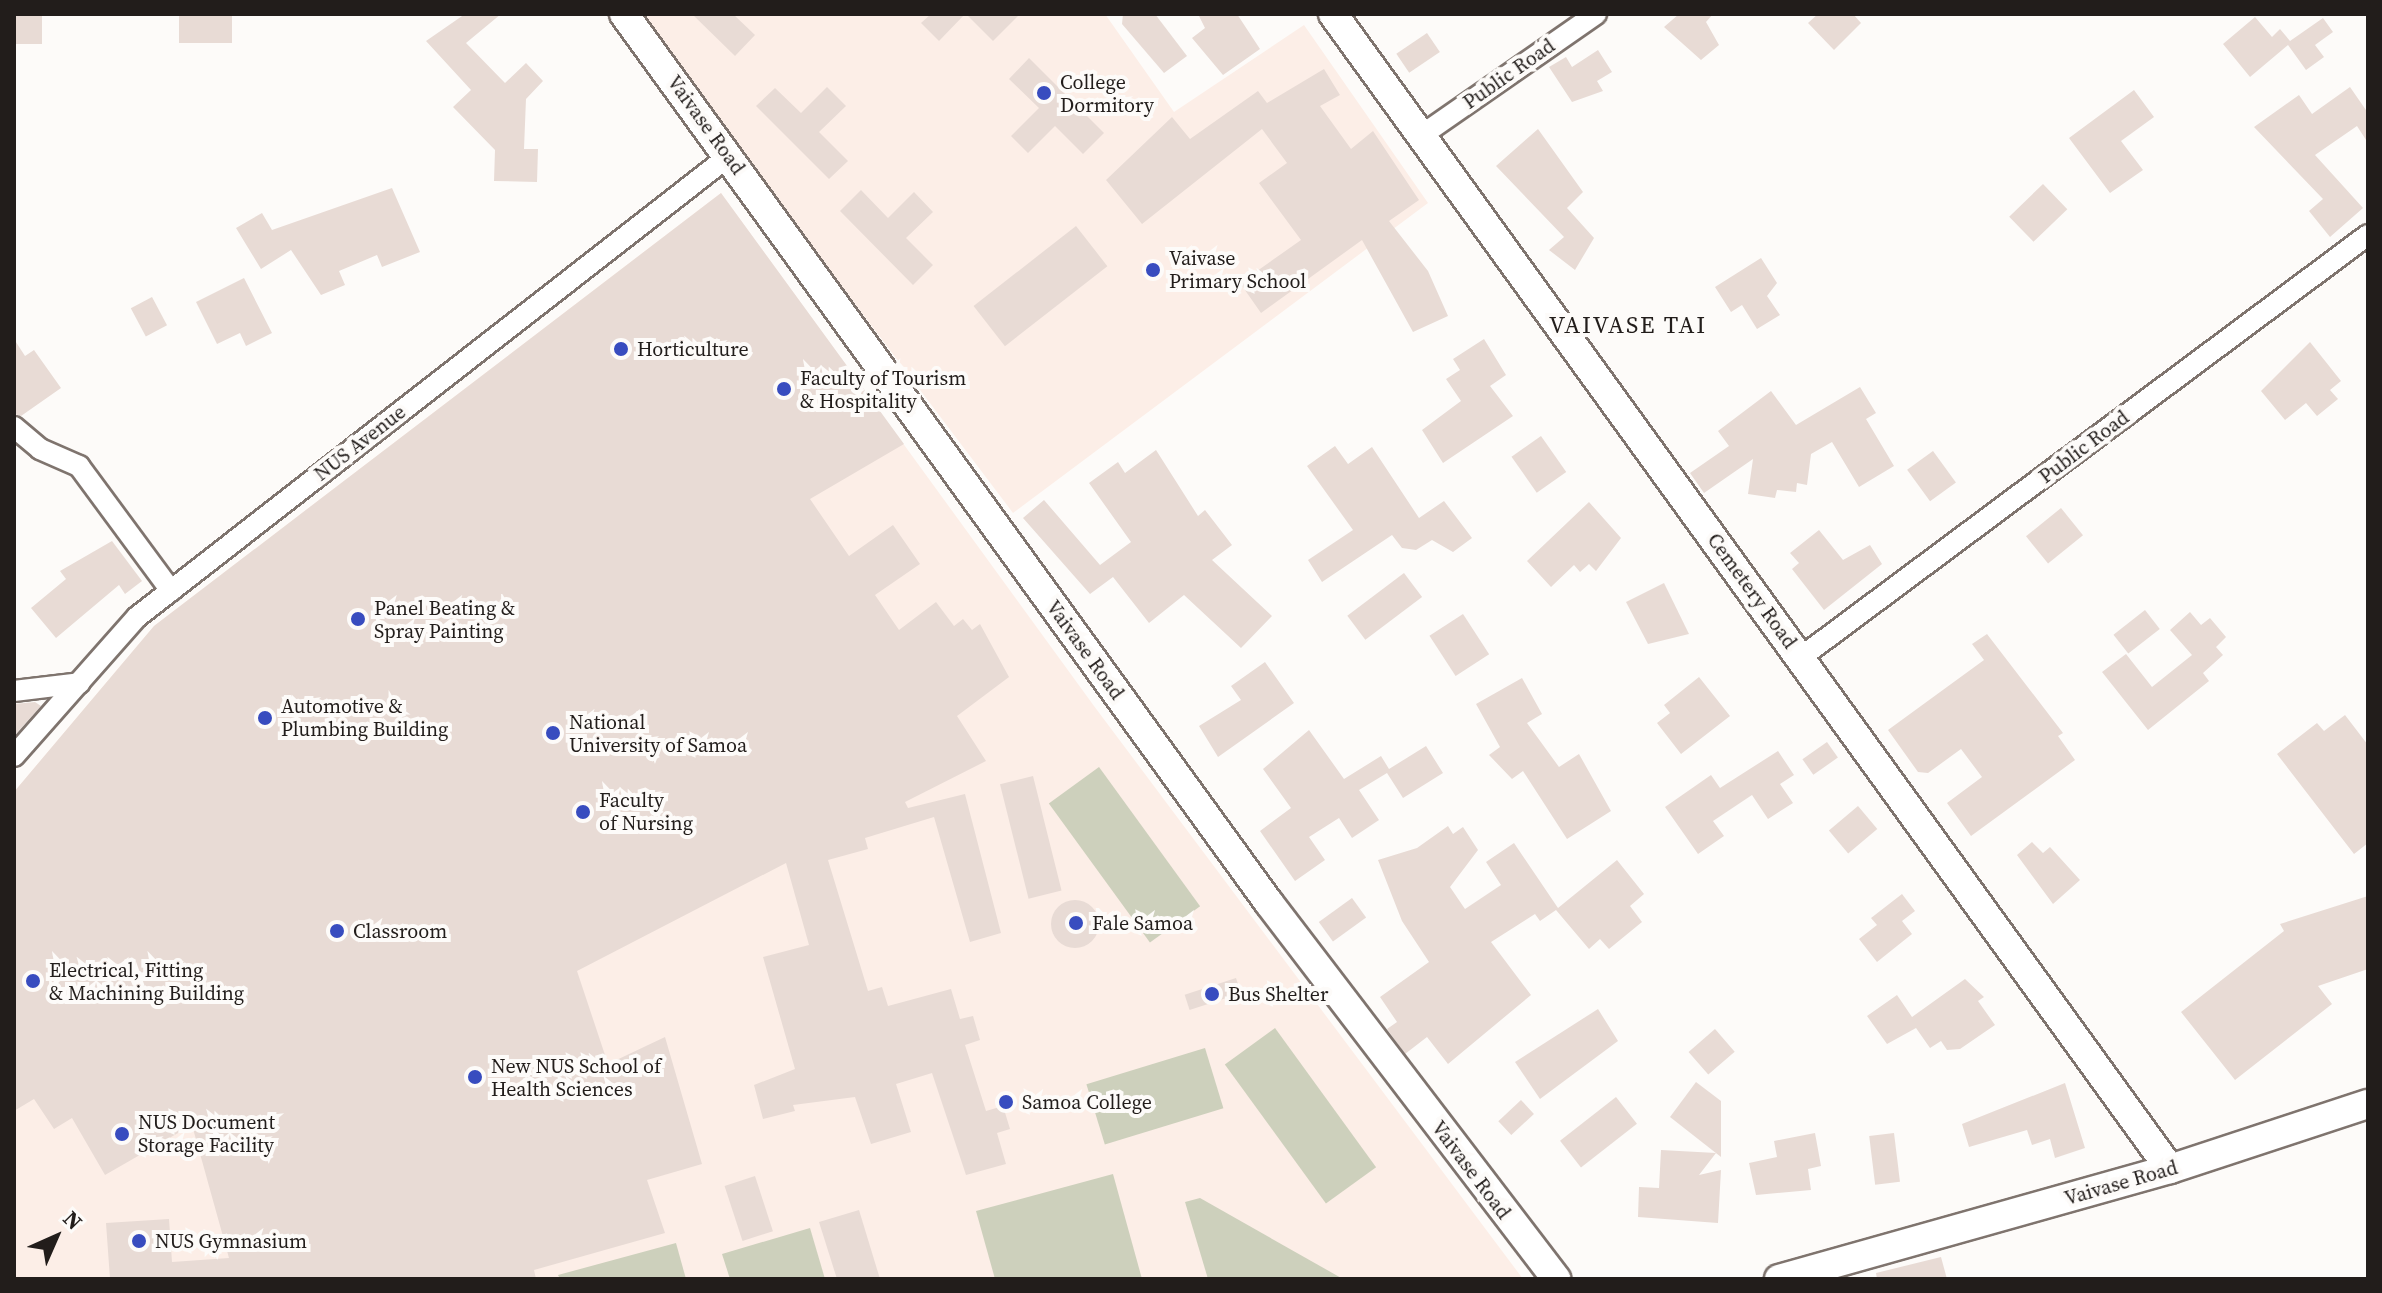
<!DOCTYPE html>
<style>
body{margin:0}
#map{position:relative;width:2382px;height:1293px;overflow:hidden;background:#fdfbf9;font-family:"Source Serif 4",serif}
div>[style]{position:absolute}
.education>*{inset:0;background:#fceee7}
.green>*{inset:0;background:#cdd0bc;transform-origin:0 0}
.building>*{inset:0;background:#e8dbd5;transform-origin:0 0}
.round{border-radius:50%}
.roads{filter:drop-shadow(2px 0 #7f746e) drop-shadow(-2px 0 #7f746e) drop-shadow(0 2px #7f746e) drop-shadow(0 -2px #7f746e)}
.street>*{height:20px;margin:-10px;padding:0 10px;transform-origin:10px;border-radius:10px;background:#fff}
.secondary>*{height:28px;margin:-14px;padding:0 14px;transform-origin:14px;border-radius:14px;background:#fff}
.dots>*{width:22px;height:22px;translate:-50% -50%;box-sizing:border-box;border:4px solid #fdfbf9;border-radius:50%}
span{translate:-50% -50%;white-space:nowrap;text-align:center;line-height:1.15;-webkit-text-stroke:8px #fdfbf9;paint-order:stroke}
.street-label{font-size:20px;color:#221d1b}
.poi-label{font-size:20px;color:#221d1b}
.left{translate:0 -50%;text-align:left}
.quarter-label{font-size:24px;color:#221d1b;letter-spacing:2px}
.frame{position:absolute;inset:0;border:16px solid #221d1b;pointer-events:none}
.north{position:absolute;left:16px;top:1197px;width:80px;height:80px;-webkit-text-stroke:6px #fdfbf9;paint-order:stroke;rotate:45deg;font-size:22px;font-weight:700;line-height:32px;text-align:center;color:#221d1b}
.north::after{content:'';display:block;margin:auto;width:28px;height:36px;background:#221d1b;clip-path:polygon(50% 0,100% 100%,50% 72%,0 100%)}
</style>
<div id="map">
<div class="education">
<i style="clip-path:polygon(636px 14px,1105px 14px,1174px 112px,1304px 25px,1428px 203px,1013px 513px)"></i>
<i style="clip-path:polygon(721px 193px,1094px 706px,1523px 1279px,14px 1279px,14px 792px,154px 626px)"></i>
</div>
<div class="green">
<i style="left:1099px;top:767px;width:172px;height:62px;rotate:54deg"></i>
<i style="left:1275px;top:1028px;width:172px;height:62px;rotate:54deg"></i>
<i style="left:1205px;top:1048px;width:63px;height:124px;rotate:73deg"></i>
<i style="clip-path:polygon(1113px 1174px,1142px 1279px,995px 1279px,976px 1211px)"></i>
<i style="clip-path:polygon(1200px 1198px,1343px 1279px,1208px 1279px,1185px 1202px)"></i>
<i style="clip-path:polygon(810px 1228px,825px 1279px,730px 1279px,722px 1254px)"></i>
<i style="clip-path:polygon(676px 1243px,686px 1279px,560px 1279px,558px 1275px)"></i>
</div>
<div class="building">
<i style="left:16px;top:14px;width:26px;height:30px"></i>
<i style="left:179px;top:14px;width:53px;height:29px"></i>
<i style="clip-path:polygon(465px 14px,501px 14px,466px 43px,505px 83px,526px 63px,543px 81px,526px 99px,524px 149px,538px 149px,537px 182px,494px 181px,495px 150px,453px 107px,471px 90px,426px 41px)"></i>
<i style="clip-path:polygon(692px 14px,733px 14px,755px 35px,735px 56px)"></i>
<i style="clip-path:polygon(931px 14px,965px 14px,939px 41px,921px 23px)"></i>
<i style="clip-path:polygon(966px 14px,1020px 14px,993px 41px)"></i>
<i style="clip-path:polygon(1123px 14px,1155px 14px,1187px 56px,1164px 73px,1122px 24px)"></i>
<i style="clip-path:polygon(1198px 14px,1237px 14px,1260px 49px,1223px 75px,1192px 38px,1205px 28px)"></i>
<i style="clip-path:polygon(1679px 14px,1713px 14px,1706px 22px,1719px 45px,1701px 60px,1664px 27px)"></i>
<i style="clip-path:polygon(1818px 14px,1853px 14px,1861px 23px,1834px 50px,1808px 23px)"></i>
<i style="clip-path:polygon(2255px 17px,2272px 37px,2280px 29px,2290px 41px,2323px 18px,2333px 32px,2315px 45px,2324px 57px,2306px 70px,2288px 45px,2250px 77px,2223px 44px)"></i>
<i style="left:1427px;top:33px;width:23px;height:37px;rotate:56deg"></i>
<i style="clip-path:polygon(1598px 50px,1612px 72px,1597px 81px,1603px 91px,1572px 102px,1549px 67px,1566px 57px,1572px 67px)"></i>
<i style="clip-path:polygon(1029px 58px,1104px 133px,1083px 154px,1055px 126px,1028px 153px,1011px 136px,1039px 108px,1009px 79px)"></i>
<i style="clip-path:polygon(1324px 69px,1340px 95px,1320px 106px,1351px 149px,1373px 131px,1419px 200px,1389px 221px,1428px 271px,1448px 316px,1413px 332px,1362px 240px,1261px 313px,1240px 283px,1301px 240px,1259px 183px,1287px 163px,1262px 129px,1142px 224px,1106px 180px,1172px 117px,1190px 139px,1258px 91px,1267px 103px)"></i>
<i style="clip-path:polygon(827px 87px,846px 106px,819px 132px,848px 161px,829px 179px,756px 106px,775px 88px,801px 113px)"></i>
<i style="clip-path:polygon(2350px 87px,2368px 113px,2368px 143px,2357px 126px,2315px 155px,2363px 208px,2330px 237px,2309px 211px,2323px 199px,2254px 127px,2299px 95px,2312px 114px)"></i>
<i style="clip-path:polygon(2134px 90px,2154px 117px,2121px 141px,2143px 170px,2110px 193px,2069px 138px)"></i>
<i style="clip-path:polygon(1538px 129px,1583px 192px,1567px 208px,1594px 238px,1575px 270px,1549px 250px,1564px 237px,1496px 166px)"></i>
<i style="left:2043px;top:184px;width:35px;height:47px;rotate:46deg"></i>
<i style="clip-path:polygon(392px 188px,420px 252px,382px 267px,377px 255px,339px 271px,345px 285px,321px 295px,291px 250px,261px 269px,236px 228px,262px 213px,272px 230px)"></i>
<i style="clip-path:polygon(861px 190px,888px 218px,914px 192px,933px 212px,906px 238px,933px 265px,913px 285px,840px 211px)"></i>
<i style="clip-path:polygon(721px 193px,904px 444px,810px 499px,849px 556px,893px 525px,920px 564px,875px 595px,899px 630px,936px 602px,954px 626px,963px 619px,972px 630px,980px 624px,1009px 677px,957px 716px,986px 761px,905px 802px,908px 808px,965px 794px,1001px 933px,970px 942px,934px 817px,865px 838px,868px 849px,828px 860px,868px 991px,882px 987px,888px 1006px,951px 989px,960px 1019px,973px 1016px,980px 1040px,965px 1045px,986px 1111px,1003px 1106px,1010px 1129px,997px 1133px,1006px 1164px,966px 1175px,932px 1073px,896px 1084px,911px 1132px,871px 1144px,855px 1097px,793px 1105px,795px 1111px,763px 1119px,754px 1085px,795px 1069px,763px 957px,809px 945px,786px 863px,577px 971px,608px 1064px,665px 1037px,702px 1164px,647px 1180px,665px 1233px,534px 1270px,536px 1279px,110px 1279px,106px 1223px,169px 1219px,172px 1262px,229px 1258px,192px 1125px,105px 1175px,72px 1118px,54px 1129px,34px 1099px,14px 1111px,14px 792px,154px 626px)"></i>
<i style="left:1076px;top:226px;width:51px;height:130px;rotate:52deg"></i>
<i style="clip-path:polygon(1761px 258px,1777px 283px,1767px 296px,1780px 315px,1757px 329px,1742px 305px,1731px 312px,1715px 287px)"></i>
<i style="clip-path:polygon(244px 278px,272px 333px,246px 346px,240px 333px,217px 344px,196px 302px)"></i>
<i style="left:152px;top:297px;width:32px;height:24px;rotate:62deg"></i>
<i style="clip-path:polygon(14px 339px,25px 356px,34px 350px,61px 388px,21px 416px,14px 414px)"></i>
<i style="clip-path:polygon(1484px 339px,1506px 375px,1490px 386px,1513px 416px,1443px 463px,1422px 430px,1461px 401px,1446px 379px,1460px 370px,1453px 359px)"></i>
<i style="clip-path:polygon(2310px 342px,2341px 381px,2330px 390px,2338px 399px,2317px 416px,2306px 403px,2285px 420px,2261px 391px)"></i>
<i style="clip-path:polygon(1860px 387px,1876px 413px,1866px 419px,1894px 466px,1859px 487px,1832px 442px,1811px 454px,1807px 485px,1797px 483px,1796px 492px,1777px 490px,1775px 498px,1748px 494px,1753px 459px,1704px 493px,1690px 473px,1729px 446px,1718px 431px,1771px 391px,1796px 425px)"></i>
<i style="left:1541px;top:436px;width:44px;height:36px;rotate:55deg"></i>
<i style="clip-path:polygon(1335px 446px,1348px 464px,1372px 447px,1419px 518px,1444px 501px,1472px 538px,1453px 552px,1432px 540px,1416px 550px,1402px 548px,1392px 535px,1322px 582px,1308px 560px,1353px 530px,1307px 466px)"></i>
<i style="clip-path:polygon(1156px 450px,1198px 516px,1205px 510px,1232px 545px,1212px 560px,1272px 616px,1241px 648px,1184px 595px,1149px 623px,1113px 577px,1090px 594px,1023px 518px,1044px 500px,1100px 565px,1131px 542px,1089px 483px,1118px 462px,1125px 473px)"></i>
<i style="left:1933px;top:451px;width:39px;height:32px;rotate:54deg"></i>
<i style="clip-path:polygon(1589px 502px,1621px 538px,1596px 571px,1589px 564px,1580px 572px,1574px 565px,1551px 587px,1527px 561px)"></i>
<i style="left:2061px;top:508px;width:35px;height:45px;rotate:51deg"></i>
<i style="clip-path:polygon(1819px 530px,1843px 560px,1870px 545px,1882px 564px,1824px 610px,1792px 569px,1799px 563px,1790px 553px)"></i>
<i style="clip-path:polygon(112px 541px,142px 581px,125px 594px,119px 585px,56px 638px,31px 608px,66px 579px,60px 571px)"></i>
<i style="left:1404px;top:573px;width:30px;height:71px;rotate:53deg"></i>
<i style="clip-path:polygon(1664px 583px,1689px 634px,1648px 644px,1626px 602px)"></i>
<i style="left:2145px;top:610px;width:24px;height:40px;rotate:52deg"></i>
<i style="clip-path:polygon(2190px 612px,2201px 625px,2210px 618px,2226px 637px,2216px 647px,2223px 655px,2203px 673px,2209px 681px,2148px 730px,2102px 672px,2126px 654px,2152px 687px,2192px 655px,2170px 630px)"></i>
<i style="left:1463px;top:614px;width:48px;height:40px;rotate:57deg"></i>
<i style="clip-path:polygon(1987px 634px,2063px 733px,2058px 736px,2075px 760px,1971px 836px,1947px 803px,1982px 777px,1961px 749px,1928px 773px,1918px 772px,1888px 730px,1984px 660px,1972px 644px)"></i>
<i style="clip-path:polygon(1265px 662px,1294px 703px,1218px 757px,1199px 726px,1241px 700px,1231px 686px)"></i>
<i style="clip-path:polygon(1699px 677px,1730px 716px,1681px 754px,1657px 723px,1670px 713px,1664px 705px)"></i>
<i style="clip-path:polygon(1522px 678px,1542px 714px,1527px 723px,1559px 767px,1579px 754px,1611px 811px,1567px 839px,1523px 771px,1512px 779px,1489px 755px,1500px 747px,1476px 704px)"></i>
<i style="clip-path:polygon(35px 702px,41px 706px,14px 736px,14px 704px)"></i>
<i style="clip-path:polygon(2345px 715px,2368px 745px,2368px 843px,2354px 854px,2277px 754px,2317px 723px,2324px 731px)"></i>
<i style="clip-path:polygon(1309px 730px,1344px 779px,1381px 756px,1389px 769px,1426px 746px,1443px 773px,1403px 798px,1387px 773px,1359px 790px,1379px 820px,1352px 838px,1339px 818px,1309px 837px,1325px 860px,1295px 881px,1260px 831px,1291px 808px,1263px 769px)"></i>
<i style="left:1827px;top:742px;width:19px;height:30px;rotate:55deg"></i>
<i style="clip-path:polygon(1778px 751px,1794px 775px,1780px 784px,1793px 803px,1768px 819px,1752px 795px,1713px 821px,1724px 836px,1698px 854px,1665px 807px,1711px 775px,1720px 788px)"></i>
<i style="left:1033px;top:776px;width:118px;height:34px;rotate:76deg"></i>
<i style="left:1858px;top:806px;width:30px;height:38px;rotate:50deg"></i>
<i style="clip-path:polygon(1448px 826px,1453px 834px,1463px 827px,1478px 850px,1450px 887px,1465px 909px,1501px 885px,1486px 862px,1514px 843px,1558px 908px,1617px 860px,1644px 894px,1630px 906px,1642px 922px,1609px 949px,1600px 939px,1589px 949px,1556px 910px,1540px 921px,1535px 914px,1491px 942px,1531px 995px,1448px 1064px,1427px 1037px,1405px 1054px,1387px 1029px,1397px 1022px,1380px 997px,1429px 962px,1402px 921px,1378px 860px,1417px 848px)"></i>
<i style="clip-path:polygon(2032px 842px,2043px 853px,2050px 847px,2080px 880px,2053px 904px,2017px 855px)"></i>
<i style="clip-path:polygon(1902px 894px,1915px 911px,1902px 921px,1912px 934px,1877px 962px,1859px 939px,1877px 925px,1871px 918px)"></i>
<i style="clip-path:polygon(2368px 896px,2368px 969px,2318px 986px,2332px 1004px,2235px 1080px,2181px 1012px,2284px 931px,2280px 924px)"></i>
<i style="left:1352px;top:898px;width:24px;height:41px;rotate:54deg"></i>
<i class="round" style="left:1051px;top:900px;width:48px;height:48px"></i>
<i style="left:1236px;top:978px;width:16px;height:54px;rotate:72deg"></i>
<i style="clip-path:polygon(1965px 979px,1984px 997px,1978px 1001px,1995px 1025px,1960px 1049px,1947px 1050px,1941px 1041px,1930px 1048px,1916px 1028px,1887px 1044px,1867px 1016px,1897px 995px,1912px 1017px)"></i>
<i style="clip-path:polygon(1598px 1009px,1618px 1041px,1540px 1099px,1515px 1062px)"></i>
<i style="left:1715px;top:1029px;width:30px;height:35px;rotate:49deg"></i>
<i style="clip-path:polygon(1696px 1082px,1721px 1101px,1721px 1157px,1670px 1117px)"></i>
<i style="clip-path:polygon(2065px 1083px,2085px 1148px,2055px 1158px,2050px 1139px,2032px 1145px,2027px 1130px,1969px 1147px,1962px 1124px)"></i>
<i style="left:1616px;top:1097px;width:34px;height:71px;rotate:52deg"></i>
<i style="left:1521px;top:1100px;width:19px;height:31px;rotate:47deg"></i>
<i style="clip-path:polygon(1815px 1133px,1821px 1166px,1808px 1169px,1811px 1190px,1756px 1195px,1749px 1163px,1777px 1157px,1774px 1141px)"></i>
<i style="left:1894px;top:1133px;width:49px;height:25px;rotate:83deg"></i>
<i style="clip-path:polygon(1661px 1150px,1716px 1153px,1699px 1175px,1721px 1170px,1718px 1223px,1638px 1217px,1639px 1187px,1659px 1188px)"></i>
<i style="left:755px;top:1176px;width:58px;height:32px;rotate:72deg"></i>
<i style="clip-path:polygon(859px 1210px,880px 1279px,837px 1279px,819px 1222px)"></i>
<i style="clip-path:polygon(1941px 1257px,1947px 1279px,1877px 1279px,1876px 1273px)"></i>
</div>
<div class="roads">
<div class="street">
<i style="left:1422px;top:135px;width:212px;rotate:-34.8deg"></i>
<i style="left:14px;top:427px;width:34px;rotate:40deg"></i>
<i style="left:40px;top:449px;width:43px;rotate:23.6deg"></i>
<i style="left:79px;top:466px;width:155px;rotate:53.6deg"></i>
<i style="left:1800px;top:658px;width:708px;rotate:-36.68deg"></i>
<i style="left:14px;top:691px;width:66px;rotate:-6.9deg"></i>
<i style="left:14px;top:756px;width:186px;rotate:-48.5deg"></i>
<i style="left:137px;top:617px;width:750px;rotate:-37.91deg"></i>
</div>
<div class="secondary">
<i style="left:624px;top:14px;width:1098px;rotate:54.04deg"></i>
<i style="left:1269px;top:903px;width:473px;rotate:52.6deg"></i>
<i style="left:1333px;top:14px;width:1426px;rotate:54.07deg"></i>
<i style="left:1779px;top:1279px;width:406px;rotate:-15.7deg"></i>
<i style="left:2170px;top:1169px;width:208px;rotate:-18.2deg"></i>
</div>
</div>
<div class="dots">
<i style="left:1044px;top:93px;background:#384cbf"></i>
<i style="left:1153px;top:270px;background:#384cbf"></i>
<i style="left:621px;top:349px;background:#384cbf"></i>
<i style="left:784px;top:389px;background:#384cbf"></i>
<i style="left:358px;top:619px;background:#384cbf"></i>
<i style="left:265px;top:718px;background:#384cbf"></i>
<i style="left:553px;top:733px;background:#384cbf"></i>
<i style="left:583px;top:812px;background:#384cbf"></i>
<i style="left:1076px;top:923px;background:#384cbf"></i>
<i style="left:337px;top:931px;background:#384cbf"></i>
<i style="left:33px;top:981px;background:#384cbf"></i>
<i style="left:1212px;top:994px;background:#384cbf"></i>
<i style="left:475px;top:1077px;background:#384cbf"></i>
<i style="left:1006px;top:1102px;background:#384cbf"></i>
<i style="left:122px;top:1134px;background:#384cbf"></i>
<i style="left:139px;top:1241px;background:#384cbf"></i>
</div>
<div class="street-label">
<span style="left:1509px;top:74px;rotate:-35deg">Public Road</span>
<span style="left:706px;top:125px;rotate:54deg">Vaivase Road</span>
<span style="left:360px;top:443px;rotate:-38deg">NUS Avenue</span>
<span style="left:2084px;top:447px;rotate:-37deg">Public Road</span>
<span style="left:1752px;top:591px;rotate:54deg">Cemetery Road</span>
<span style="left:1085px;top:650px;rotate:54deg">Vaivase Road</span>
<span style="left:1471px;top:1170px;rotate:53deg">Vaivase Road</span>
<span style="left:2121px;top:1183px;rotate:-16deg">Vaivase Road</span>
</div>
<div class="poi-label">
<span class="left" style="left:1060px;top:94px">College<br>Dormitory</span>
<span class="left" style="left:1169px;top:270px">Vaivase<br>Primary School</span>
<span class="left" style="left:637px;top:349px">Horticulture</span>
<span class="left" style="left:800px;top:390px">Faculty of Tourism<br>&amp; Hospitality</span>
<span class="left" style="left:374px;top:620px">Panel Beating &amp;<br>Spray Painting</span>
<span class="left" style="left:281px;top:718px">Automotive &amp;<br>Plumbing Building</span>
<span class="left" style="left:569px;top:734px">National<br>University of Samoa</span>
<span class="left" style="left:599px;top:812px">Faculty<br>of Nursing</span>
<span class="left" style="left:1092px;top:923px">Fale Samoa</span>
<span class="left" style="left:353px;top:931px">Classroom</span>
<span class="left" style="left:49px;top:982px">Electrical, Fitting<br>&amp; Machining Building</span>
<span class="left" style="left:1228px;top:994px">Bus Shelter</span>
<span class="left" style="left:491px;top:1078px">New NUS School of<br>Health Sciences</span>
<span class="left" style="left:1022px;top:1102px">Samoa College</span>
<span class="left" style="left:138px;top:1134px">NUS Document<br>Storage Facility</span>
<span class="left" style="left:155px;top:1241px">NUS Gymnasium</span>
</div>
<div class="quarter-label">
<span style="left:1628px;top:325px">VAIVASE TAI</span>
</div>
<div class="frame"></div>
<div class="north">N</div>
</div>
